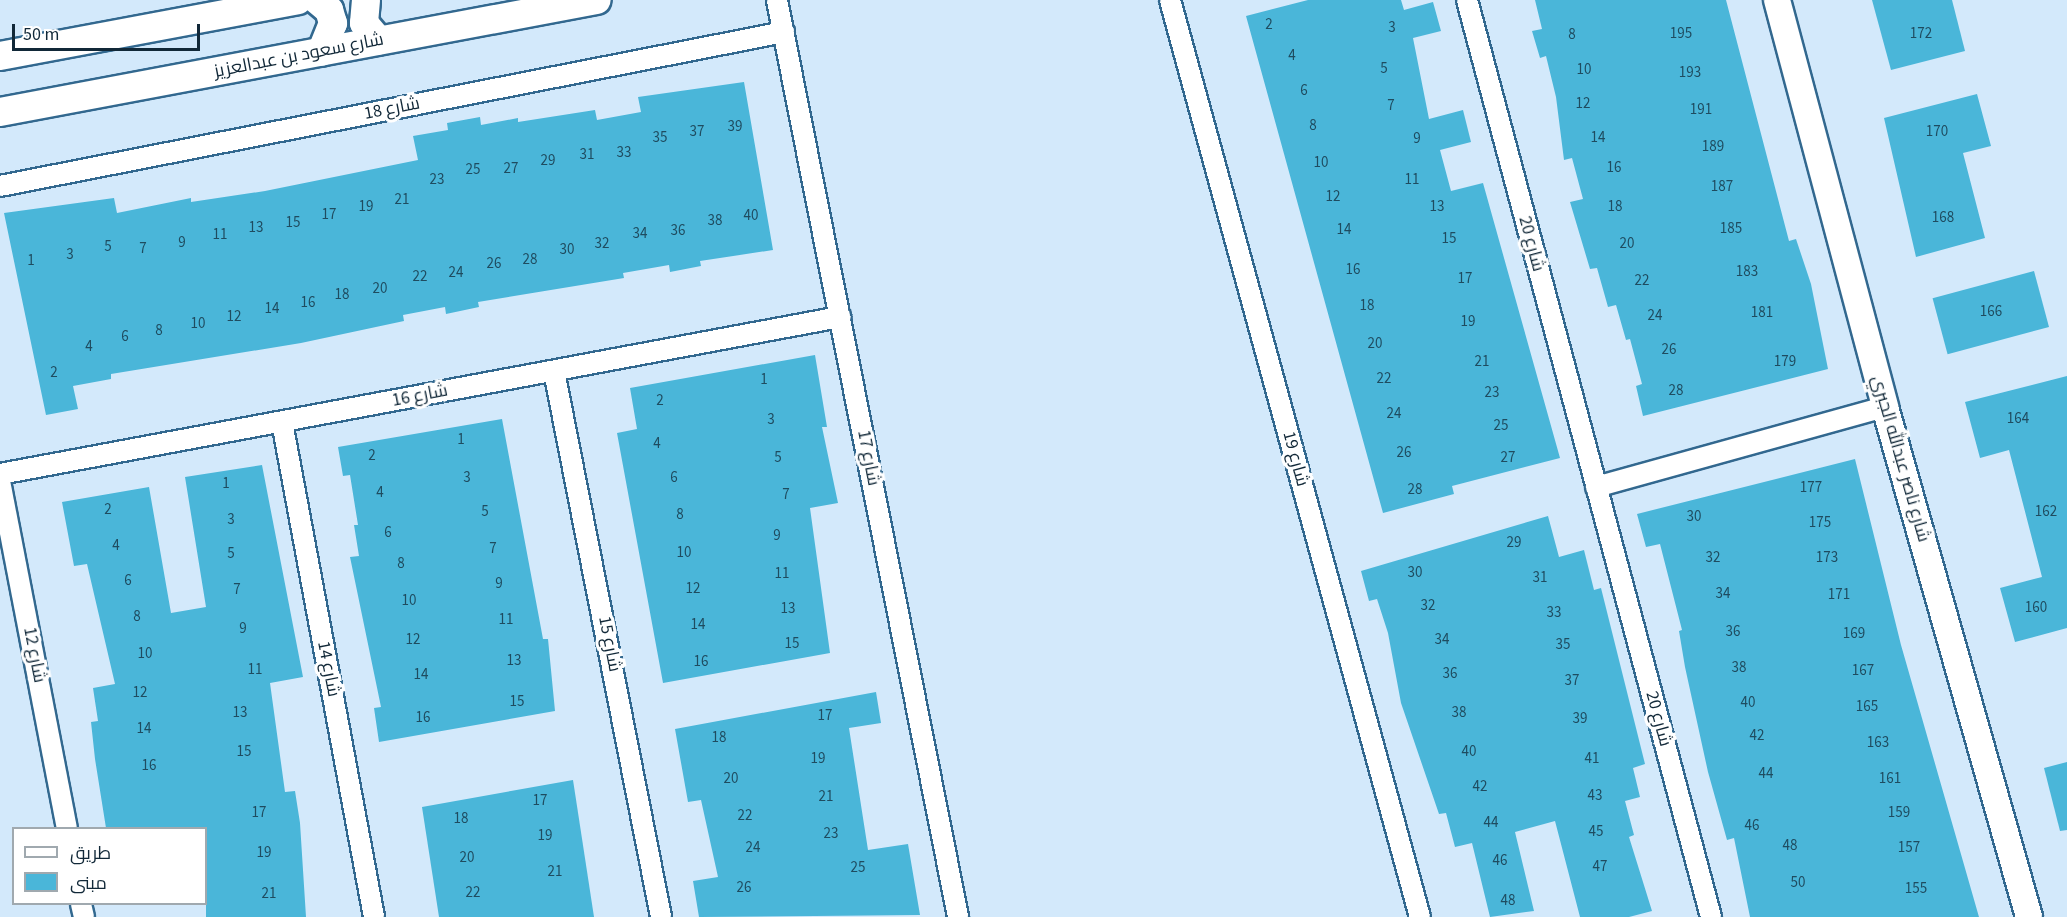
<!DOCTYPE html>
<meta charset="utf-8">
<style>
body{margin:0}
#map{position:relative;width:2067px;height:917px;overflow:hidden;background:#d3e9fb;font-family:"Source Sans 3",Cairo,sans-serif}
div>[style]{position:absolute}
.building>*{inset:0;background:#4ab6d9;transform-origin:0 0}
.roads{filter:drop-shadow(2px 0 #32688f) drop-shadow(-2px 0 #32688f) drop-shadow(0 2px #32688f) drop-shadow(0 -2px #32688f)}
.minor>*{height:20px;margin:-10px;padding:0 10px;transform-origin:10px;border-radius:10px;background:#fff}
.tertiary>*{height:26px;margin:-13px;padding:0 13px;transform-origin:13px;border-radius:13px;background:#fff}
.secondary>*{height:28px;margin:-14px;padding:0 14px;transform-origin:14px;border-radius:14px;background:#fff}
span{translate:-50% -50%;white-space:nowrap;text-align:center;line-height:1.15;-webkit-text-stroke:6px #fff;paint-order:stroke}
.number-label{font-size:15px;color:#1f4c60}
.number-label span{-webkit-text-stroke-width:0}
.street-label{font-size:18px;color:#112838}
.legend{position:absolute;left:12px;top:827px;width:195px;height:78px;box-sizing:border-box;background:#fff;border:2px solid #a0a9af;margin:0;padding:8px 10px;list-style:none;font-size:18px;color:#112838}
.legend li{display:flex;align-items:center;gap:12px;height:30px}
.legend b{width:30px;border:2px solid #a0a9af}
.scale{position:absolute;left:12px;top:24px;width:188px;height:27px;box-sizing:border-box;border:3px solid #112838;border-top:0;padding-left:8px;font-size:18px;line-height:21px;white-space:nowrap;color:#112838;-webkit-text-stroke:4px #fff;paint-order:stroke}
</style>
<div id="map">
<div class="building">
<i style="clip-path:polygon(1308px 0,1401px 0,1404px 10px,1433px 2px,1441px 31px,1413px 38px,1429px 119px,1463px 110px,1471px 142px,1440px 150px,1451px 191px,1483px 183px,1560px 458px,1452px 486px,1454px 494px,1383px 513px,1246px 16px)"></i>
<i style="clip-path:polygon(1535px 0,1726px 0,1789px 241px,1796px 239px,1811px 284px,1828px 369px,1643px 416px,1636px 386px,1642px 384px,1630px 339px,1626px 340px,1616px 305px,1608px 307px,1597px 268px,1590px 269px,1570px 202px,1583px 199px,1572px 158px,1564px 160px,1556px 97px,1546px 56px,1540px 58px,1532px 31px,1542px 29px)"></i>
<i style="clip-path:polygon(1872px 0,1952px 0,1965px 51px,1891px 70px)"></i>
<i style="clip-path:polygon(744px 82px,773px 250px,700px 261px,701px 266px,670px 272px,669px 265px,623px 273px,624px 278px,478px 302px,479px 307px,446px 314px,445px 307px,403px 315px,404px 321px,301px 343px,111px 374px,111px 379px,73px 386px,78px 409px,46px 415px,4px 213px,114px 198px,117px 213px,191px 198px,191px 202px,265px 191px,418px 160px,413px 136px,448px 130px,447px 123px,480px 117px,481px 125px,518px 118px,518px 122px,595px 110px,597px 120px,641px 112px,638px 97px)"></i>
<i style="clip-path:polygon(1977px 94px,1991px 146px,1963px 153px,1985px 238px,1916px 257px,1884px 118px)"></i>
<i style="left:2034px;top:271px;width:58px;height:105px;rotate:75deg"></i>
<i style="clip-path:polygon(815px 355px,827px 427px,822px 427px,838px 503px,810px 508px,830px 653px,663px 683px,617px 433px,637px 429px,630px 388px)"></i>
<i style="clip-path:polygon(2067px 376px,2067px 628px,2015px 642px,2000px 588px,2042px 577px,2009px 450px,1980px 458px,1965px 402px)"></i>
<i style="clip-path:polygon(502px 419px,543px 639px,548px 639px,555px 711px,379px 742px,374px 708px,381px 707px,350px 557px,359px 556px,354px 525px,358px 525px,350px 475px,343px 476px,338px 447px)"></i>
<i style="clip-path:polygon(1855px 459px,1901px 645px,1979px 917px,1750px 917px,1734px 838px,1727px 840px,1708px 772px,1685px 667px,1679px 631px,1682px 630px,1660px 544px,1646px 547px,1637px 514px)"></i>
<i style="clip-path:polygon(262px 465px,303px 677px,270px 683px,285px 792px,295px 791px,300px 823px,306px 917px,206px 917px,206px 828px,106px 828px,95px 759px,91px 722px,98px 721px,93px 688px,115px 684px,87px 564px,74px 566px,62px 502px,149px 487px,171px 613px,206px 607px,185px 477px)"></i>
<i style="clip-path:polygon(1548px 516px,1559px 557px,1584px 550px,1594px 590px,1601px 588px,1645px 764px,1633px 768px,1640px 797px,1625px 801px,1634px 835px,1629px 837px,1652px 911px,1629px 917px,1580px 917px,1555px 821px,1515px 832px,1534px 911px,1490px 917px,1472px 843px,1455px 847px,1446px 813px,1439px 814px,1401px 703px,1388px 633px,1377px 599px,1369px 601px,1361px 571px)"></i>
<i style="clip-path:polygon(876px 692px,881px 723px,849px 728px,868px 850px,908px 844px,920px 915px,699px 917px,693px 881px,718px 877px,701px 800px,688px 802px,675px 729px)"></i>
<i style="clip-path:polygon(2067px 762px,2067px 830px,2060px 831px,2044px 768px)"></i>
<i style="clip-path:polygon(573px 780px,594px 917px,439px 917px,422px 807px)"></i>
</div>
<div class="roads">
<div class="minor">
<i style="left:777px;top:0;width:935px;rotate:78.83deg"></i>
<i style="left:1170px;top:0;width:950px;rotate:74.75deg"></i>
<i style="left:1467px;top:0;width:949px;rotate:75.1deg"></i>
<i style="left:0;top:186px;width:799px;rotate:-11.11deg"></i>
<i style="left:554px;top:371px;width:556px;rotate:78.91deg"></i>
<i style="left:282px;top:422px;width:503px;rotate:79.47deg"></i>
<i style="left:0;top:474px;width:855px;rotate:-10.59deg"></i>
<i style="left:0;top:481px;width:353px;rotate:79.1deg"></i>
<i style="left:1596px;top:487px;width:300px;rotate:-15.5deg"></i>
<i style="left:81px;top:904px;width:13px;rotate:77deg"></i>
</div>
<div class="tertiary">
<i style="left:1777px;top:0;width:421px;rotate:75.1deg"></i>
<i style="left:1885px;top:407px;width:530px;rotate:74.23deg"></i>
</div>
<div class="secondary">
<i style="left:317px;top:0;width:16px;rotate:40deg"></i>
<i style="left:329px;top:10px;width:14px;rotate:73deg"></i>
<i style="left:333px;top:23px;width:31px;rotate:112deg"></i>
<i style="left:366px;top:0;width:23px;rotate:95deg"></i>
<i style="left:364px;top:23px;width:23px;rotate:50deg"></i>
<i style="left:0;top:56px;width:303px;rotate:-10.6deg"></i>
<i style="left:0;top:112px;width:607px;rotate:-10.63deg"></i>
</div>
</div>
<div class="number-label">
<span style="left:1269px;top:25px">2</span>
<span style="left:1392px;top:28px">3</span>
<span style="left:1681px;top:34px">195</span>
<span style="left:1921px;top:34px">172</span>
<span style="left:1572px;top:35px">8</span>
<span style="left:1292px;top:56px">4</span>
<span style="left:1384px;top:69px">5</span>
<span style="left:1584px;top:70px">10</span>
<span style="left:1690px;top:73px">193</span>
<span style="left:1304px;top:91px">6</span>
<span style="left:1583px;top:104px">12</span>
<span style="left:1391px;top:106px">7</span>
<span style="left:1701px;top:110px">191</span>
<span style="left:1313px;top:126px">8</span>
<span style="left:735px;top:127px">39</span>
<span style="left:697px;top:132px">37</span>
<span style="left:1937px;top:132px">170</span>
<span style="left:660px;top:138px">35</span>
<span style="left:1598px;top:138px">14</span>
<span style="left:1417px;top:139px">9</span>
<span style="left:1713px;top:147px">189</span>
<span style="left:624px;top:153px">33</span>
<span style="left:587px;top:155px">31</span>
<span style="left:548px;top:161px">29</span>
<span style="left:1321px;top:163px">10</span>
<span style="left:1614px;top:168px">16</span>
<span style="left:511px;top:169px">27</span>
<span style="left:473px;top:170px">25</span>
<span style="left:437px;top:180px">23</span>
<span style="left:1412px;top:180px">11</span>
<span style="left:1722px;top:187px">187</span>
<span style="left:1333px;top:197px">12</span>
<span style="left:402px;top:200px">21</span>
<span style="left:366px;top:207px">19</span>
<span style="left:1437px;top:207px">13</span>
<span style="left:1615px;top:207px">18</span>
<span style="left:329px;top:215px">17</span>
<span style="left:751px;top:216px">40</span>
<span style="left:1943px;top:218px">168</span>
<span style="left:715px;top:221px">38</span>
<span style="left:293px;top:223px">15</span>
<span style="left:256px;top:228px">13</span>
<span style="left:1731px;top:229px">185</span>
<span style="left:1344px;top:230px">14</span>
<span style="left:678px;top:231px">36</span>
<span style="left:640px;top:234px">34</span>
<span style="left:220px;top:235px">11</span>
<span style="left:1449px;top:239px">15</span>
<span style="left:182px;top:243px">9</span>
<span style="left:602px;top:244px">32</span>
<span style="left:1627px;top:244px">20</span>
<span style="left:108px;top:247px">5</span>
<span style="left:143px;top:249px">7</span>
<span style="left:567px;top:250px">30</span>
<span style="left:70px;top:255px">3</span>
<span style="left:530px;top:260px">28</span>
<span style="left:31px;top:261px">1</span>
<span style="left:494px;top:264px">26</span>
<span style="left:1353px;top:270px">16</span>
<span style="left:1747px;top:272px">183</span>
<span style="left:456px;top:273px">24</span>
<span style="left:420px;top:277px">22</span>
<span style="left:1465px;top:279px">17</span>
<span style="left:1642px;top:281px">22</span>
<span style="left:380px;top:289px">20</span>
<span style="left:342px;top:295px">18</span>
<span style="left:308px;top:303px">16</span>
<span style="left:1367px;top:306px">18</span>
<span style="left:272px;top:309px">14</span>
<span style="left:1991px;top:312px">166</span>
<span style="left:1762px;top:313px">181</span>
<span style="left:1655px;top:316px">24</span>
<span style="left:234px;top:317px">12</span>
<span style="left:1468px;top:322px">19</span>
<span style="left:198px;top:324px">10</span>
<span style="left:159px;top:331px">8</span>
<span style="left:125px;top:337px">6</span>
<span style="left:1375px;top:344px">20</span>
<span style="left:89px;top:347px">4</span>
<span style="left:1669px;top:350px">26</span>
<span style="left:1482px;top:362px">21</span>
<span style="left:1785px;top:362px">179</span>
<span style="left:54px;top:373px">2</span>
<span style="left:1384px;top:379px">22</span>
<span style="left:764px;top:380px">1</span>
<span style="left:1676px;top:391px">28</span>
<span style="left:1492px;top:393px">23</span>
<span style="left:660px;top:401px">2</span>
<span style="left:1394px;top:414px">24</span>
<span style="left:2018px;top:419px">164</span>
<span style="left:771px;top:420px">3</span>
<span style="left:1501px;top:426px">25</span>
<span style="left:461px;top:440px">1</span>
<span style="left:657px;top:444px">4</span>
<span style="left:1404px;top:453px">26</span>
<span style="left:372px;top:456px">2</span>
<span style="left:778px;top:458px">5</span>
<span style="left:1508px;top:458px">27</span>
<span style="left:467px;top:478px">3</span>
<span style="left:674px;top:478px">6</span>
<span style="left:226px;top:484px">1</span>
<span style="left:1811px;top:488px">177</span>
<span style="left:1415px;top:490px">28</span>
<span style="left:380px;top:493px">4</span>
<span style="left:786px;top:495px">7</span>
<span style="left:108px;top:510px">2</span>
<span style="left:485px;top:512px">5</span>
<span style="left:2046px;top:512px">162</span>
<span style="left:680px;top:515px">8</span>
<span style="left:1694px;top:517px">30</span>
<span style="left:231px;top:520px">3</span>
<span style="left:1820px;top:523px">175</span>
<span style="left:388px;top:533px">6</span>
<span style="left:777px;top:536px">9</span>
<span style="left:1514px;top:543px">29</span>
<span style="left:116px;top:546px">4</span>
<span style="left:493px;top:549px">7</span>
<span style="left:684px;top:553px">10</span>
<span style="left:231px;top:554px">5</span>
<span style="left:1713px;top:558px">32</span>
<span style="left:1827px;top:558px">173</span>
<span style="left:401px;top:564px">8</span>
<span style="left:1415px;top:573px">30</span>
<span style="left:782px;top:574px">11</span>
<span style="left:1540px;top:578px">31</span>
<span style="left:128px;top:581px">6</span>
<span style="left:499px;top:584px">9</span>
<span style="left:693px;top:589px">12</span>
<span style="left:237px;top:590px">7</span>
<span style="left:1723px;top:594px">34</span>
<span style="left:1839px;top:595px">171</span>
<span style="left:409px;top:601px">10</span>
<span style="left:1428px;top:606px">32</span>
<span style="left:2036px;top:608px">160</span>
<span style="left:788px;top:609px">13</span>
<span style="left:1554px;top:613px">33</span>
<span style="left:137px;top:617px">8</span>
<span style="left:506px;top:620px">11</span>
<span style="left:698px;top:625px">14</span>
<span style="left:243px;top:629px">9</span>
<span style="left:1733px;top:632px">36</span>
<span style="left:1854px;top:634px">169</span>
<span style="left:413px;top:640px">12</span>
<span style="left:1442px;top:640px">34</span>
<span style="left:792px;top:644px">15</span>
<span style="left:1563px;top:645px">35</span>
<span style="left:145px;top:654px">10</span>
<span style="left:514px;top:661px">13</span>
<span style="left:701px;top:662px">16</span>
<span style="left:1739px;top:668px">38</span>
<span style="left:255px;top:670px">11</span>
<span style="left:1863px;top:671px">167</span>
<span style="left:1450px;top:674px">36</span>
<span style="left:421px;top:675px">14</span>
<span style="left:1572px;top:681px">37</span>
<span style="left:140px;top:693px">12</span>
<span style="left:517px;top:702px">15</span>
<span style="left:1748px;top:703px">40</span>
<span style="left:1867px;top:707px">165</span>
<span style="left:240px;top:713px">13</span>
<span style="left:1459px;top:713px">38</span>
<span style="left:825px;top:716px">17</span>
<span style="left:423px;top:718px">16</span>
<span style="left:1580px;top:719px">39</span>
<span style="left:144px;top:729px">14</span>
<span style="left:1757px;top:736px">42</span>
<span style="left:719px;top:738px">18</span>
<span style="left:1878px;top:743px">163</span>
<span style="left:244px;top:752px">15</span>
<span style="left:1469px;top:752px">40</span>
<span style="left:818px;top:759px">19</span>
<span style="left:1592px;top:759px">41</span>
<span style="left:149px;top:766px">16</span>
<span style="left:1766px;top:774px">44</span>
<span style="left:731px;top:779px">20</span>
<span style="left:1890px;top:779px">161</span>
<span style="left:1480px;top:787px">42</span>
<span style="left:1595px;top:796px">43</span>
<span style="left:826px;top:797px">21</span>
<span style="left:540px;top:801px">17</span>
<span style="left:259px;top:813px">17</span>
<span style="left:1899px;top:813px">159</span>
<span style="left:745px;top:816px">22</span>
<span style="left:461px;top:819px">18</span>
<span style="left:1491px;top:823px">44</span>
<span style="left:1752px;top:826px">46</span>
<span style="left:1596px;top:832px">45</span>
<span style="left:831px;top:834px">23</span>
<span style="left:545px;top:836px">19</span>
<span style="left:1790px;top:846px">48</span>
<span style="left:753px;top:848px">24</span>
<span style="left:1909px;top:848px">157</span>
<span style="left:264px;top:853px">19</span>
<span style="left:467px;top:858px">20</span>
<span style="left:1500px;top:861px">46</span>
<span style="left:1600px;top:867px">47</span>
<span style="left:858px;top:868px">25</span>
<span style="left:555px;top:872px">21</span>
<span style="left:1798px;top:883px">50</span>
<span style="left:744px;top:888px">26</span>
<span style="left:1916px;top:889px">155</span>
<span style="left:473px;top:893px">22</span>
<span style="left:269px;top:894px">21</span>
<span style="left:1508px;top:901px">48</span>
</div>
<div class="street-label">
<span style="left:299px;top:56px;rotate:-11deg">شارع سعود بن عبدالعزيز</span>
<span style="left:392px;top:109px;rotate:-11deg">شارع 18</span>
<span style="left:1531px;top:244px;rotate:75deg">شارع 20</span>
<span style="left:420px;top:396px;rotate:-11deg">شارع 16</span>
<span style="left:868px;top:458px;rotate:79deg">شارع 17</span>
<span style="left:1295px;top:459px;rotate:75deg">شارع 19</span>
<span style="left:1900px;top:459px;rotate:74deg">شارع ناصر عبدالله الجبري</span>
<span style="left:609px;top:644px;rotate:79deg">شارع 15</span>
<span style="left:34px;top:655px;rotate:79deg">شارع 12</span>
<span style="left:328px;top:669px;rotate:79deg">شارع 14</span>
<span style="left:1658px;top:719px;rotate:75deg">شارع 20</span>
</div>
<ul class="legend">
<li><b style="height:8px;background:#fff"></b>طريق</li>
<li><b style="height:16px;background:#4ab6d9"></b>مبنى</li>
</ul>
<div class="scale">50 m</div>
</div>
